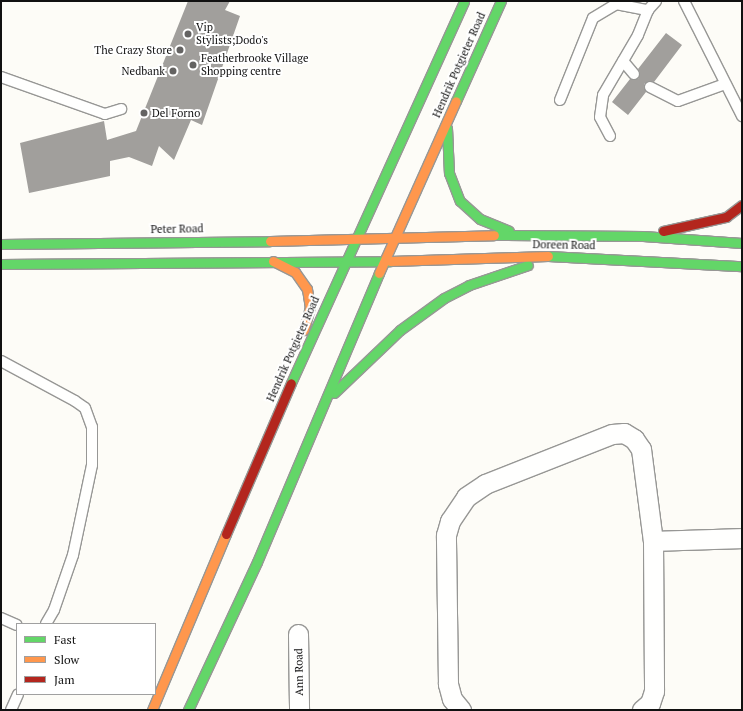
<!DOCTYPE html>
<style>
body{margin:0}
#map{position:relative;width:743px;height:711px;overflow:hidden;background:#fdfcf7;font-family:"PT Serif",serif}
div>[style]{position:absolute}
.building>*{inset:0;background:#a19f9c}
.roads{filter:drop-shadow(1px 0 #979795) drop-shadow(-1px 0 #979795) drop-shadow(0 1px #979795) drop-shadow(0 -1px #979795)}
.lane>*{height:10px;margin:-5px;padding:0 5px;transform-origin:5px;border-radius:5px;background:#fffffe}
.street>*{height:19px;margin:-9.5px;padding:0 9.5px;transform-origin:9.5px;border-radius:9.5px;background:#fffffe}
.fast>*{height:9px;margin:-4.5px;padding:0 4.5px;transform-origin:4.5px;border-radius:4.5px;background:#63d668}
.slow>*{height:9px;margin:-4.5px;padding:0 4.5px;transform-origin:4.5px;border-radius:4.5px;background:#ff974d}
.jam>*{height:9px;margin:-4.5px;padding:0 4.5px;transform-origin:4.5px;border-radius:4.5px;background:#b3261e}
.dots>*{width:11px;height:11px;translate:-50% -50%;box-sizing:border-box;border:2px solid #fff;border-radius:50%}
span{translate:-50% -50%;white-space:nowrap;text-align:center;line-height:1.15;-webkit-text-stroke:4px #fff;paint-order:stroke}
.poi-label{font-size:11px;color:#111}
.left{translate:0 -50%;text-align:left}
.right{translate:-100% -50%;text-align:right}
.street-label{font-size:11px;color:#111}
.frame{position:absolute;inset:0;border:2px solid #111;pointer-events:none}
.legend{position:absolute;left:16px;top:623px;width:140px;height:72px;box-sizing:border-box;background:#fff;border:1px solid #a0a0a0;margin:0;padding:5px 7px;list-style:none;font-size:12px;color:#111}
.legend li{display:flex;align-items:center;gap:8px;height:20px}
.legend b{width:20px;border:1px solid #a0a0a0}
</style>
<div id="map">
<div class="building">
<i style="clip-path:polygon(188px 1px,230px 1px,225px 10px,240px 16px,202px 125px,191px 120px,174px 160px,159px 146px,152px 166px,129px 157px,110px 161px,110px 176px,29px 193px,20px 143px,104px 121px,107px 140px,136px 131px)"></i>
<i style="clip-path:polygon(666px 33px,682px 45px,654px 82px,649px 81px,644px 84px,646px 92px,628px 115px,612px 102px,630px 79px,638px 79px,640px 73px,638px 69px)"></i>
</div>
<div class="roads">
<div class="lane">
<i style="left:684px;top:1px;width:129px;rotate:63.2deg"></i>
<i style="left:623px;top:61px;width:17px;rotate:50deg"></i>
<i style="left:1px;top:77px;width:110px;rotate:19.6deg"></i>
<i style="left:105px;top:114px;width:17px;rotate:-17deg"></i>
<i style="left:650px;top:87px;width:31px;rotate:27deg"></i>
<i style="left:678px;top:101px;width:50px;rotate:-19.9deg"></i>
<i style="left:560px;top:100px;width:88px;rotate:-68.1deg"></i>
<i style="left:593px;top:18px;width:27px;rotate:-31deg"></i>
<i style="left:616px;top:4px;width:33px;rotate:11deg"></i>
<i style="left:610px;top:136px;width:21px;rotate:-118deg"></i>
<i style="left:600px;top:117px;width:22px;rotate:-82deg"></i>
<i style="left:603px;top:95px;width:69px;rotate:-59.7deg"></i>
<i style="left:638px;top:35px;width:27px;rotate:-68deg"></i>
<i style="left:648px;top:10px;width:12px;rotate:-48deg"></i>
<i style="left:1px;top:361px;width:84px;rotate:28.4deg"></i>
<i style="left:75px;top:401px;width:12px;rotate:35deg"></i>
<i style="left:85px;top:408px;width:20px;rotate:70deg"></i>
<i style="left:92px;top:427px;width:38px;rotate:90deg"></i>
<i style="left:92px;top:465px;width:92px;rotate:101.9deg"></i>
<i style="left:73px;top:555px;width:58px;rotate:109.1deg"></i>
<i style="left:54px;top:610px;width:16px;rotate:120deg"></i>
<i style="left:1px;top:618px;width:17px;rotate:24deg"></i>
<i style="left:11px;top:710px;width:17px;rotate:-66deg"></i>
</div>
<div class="street">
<i style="left:653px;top:541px;width:89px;rotate:-1.9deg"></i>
<i style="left:298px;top:634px;width:76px;rotate:89.2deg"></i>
<i style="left:461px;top:710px;width:14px;rotate:-129deg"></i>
<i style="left:452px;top:699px;width:16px;rotate:-105deg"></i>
<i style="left:448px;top:684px;width:149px;rotate:-90.8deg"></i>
<i style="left:446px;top:535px;width:15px;rotate:-74deg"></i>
<i style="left:450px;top:521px;width:29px;rotate:-56deg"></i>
<i style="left:466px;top:497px;width:23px;rotate:-34deg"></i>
<i style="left:485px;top:484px;width:136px;rotate:-21.5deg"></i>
<i style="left:612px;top:434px;width:12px;rotate:-5deg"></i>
<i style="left:624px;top:433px;width:12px;rotate:31deg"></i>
<i style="left:634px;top:439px;width:12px;rotate:55deg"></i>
<i style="left:641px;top:449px;width:93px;rotate:82.6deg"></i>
<i style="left:653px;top:541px;width:150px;rotate:89.6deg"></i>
<i style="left:654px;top:691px;width:13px;rotate:108deg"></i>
<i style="left:650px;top:703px;width:11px;rotate:139deg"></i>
</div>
<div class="fast">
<i style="left:456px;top:101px;width:110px;rotate:-65.8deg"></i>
<i style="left:447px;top:128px;width:45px;rotate:87.5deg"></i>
<i style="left:449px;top:173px;width:30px;rotate:69deg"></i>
<i style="left:460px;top:201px;width:27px;rotate:42deg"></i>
<i style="left:480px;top:219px;width:31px;rotate:22deg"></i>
<i style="left:494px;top:235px;width:149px;rotate:0.4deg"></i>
<i style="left:643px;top:236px;width:99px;rotate:4deg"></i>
<i style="left:1px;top:244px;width:269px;rotate:-0.6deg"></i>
<i style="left:548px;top:256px;width:194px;rotate:3deg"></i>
<i style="left:1px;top:264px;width:389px;rotate:-0.4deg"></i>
<i style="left:291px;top:383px;width:419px;rotate:-65.6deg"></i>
<i style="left:334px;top:393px;width:91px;rotate:-43.7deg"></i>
<i style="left:400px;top:330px;width:54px;rotate:-36deg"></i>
<i style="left:444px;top:298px;width:28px;rotate:-27deg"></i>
<i style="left:469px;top:285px;width:62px;rotate:-18.7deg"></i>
<i style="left:188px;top:710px;width:163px;rotate:-65deg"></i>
<i style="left:257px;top:562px;width:314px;rotate:-67.1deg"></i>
</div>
<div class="slow">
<i style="left:270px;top:241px;width:224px;rotate:-1.5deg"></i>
<i style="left:273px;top:261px;width:25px;rotate:27deg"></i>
<i style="left:295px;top:272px;width:21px;rotate:55deg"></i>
<i style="left:307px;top:289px;width:18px;rotate:81deg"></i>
<i style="left:310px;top:307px;width:24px;rotate:105deg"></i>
<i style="left:390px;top:261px;width:158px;rotate:-1.8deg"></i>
<i style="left:379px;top:273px;width:188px;rotate:-65.9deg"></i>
<i style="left:152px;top:710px;width:191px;rotate:-67.2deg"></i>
</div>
<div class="jam">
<i style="left:663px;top:231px;width:65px;rotate:-12.5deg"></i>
<i style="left:726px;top:217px;width:20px;rotate:-37deg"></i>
<i style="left:226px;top:534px;width:164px;rotate:-66.7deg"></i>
</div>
</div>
<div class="dots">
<i style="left:188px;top:34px;background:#646362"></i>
<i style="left:180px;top:50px;background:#646362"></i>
<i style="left:193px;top:65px;background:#646362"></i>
<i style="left:173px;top:71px;background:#646362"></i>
<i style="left:144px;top:113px;background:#646362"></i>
</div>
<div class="poi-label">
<span class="left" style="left:196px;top:34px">Vip<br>Stylists;Dodo's</span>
<span class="right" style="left:172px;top:50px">The Crazy Store</span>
<span class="left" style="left:201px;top:65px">Featherbrooke Village<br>Shopping centre</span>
<span class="right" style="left:165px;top:71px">Nedbank</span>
<span class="left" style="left:152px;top:113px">Del Forno</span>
</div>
<div class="street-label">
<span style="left:459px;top:65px;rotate:-66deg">Hendrik Potgieter Road</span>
<span style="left:177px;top:229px;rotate:-1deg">Peter Road</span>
<span style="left:564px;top:245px;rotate:1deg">Doreen Road</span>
<span style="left:293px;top:349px;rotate:-66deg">Hendrik Potgieter Road</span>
<span style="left:299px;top:672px;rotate:-91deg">Ann Road</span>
</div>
<div class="frame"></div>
<ul class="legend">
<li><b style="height:5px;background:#63d668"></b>Fast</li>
<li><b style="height:5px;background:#ff974d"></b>Slow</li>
<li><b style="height:5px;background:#b3261e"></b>Jam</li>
</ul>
</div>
